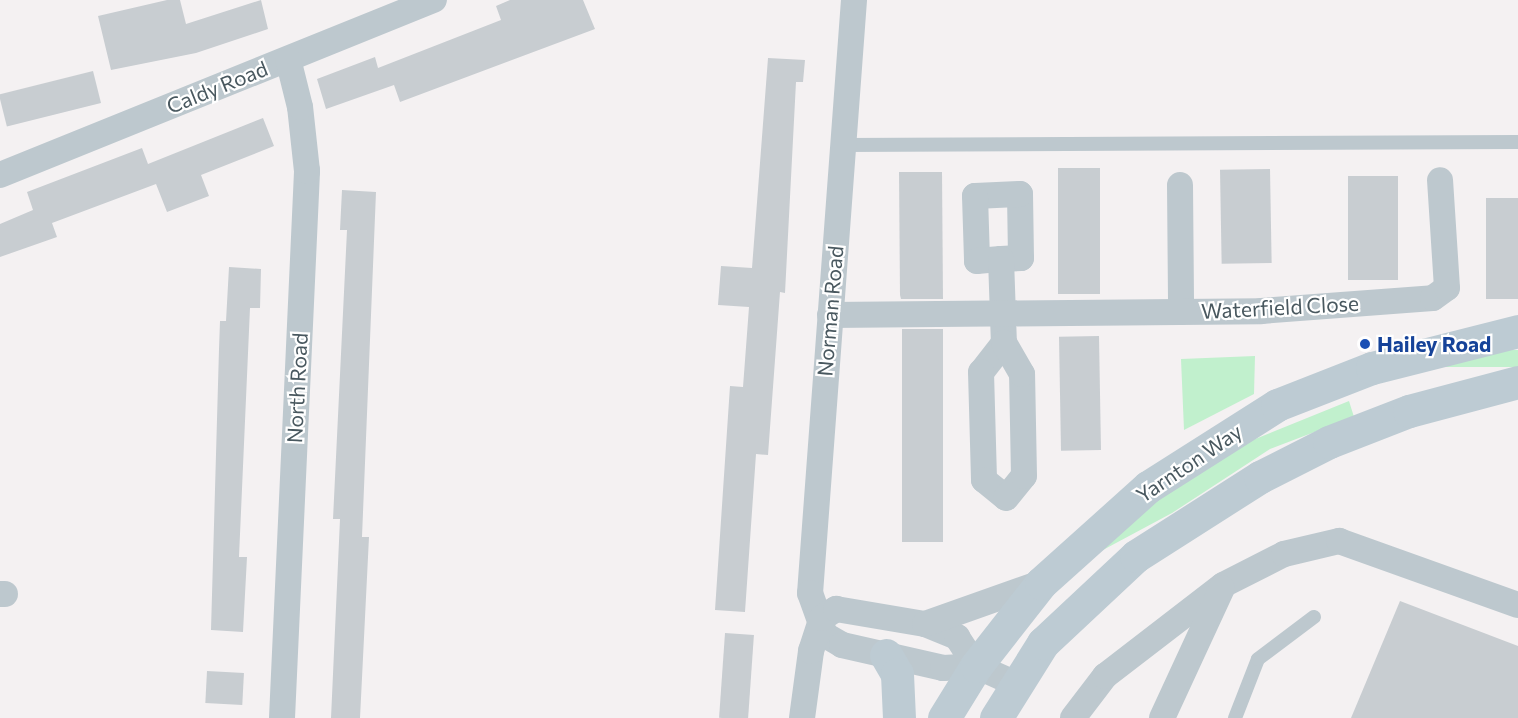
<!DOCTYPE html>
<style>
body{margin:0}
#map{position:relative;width:1518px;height:718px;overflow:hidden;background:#f4f1f2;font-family:Commissioner,sans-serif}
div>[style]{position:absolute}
.green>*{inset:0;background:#c1f0cd;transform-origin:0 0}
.building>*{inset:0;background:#c8cdd1;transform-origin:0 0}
.lane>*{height:14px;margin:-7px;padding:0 7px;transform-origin:7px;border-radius:7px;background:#bdc8ce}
.street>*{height:26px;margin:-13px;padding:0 13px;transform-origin:13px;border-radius:13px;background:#bdc8ce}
.secondary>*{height:33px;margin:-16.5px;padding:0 16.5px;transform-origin:16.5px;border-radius:16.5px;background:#bdcbd3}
.dots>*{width:16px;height:16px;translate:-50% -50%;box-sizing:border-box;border:3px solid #fff;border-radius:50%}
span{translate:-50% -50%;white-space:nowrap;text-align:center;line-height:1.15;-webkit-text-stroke:4.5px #fff;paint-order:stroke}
.street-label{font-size:21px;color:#49585f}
.transit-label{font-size:21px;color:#164399;font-weight:700}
.left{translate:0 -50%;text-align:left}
</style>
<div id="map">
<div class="green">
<i style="left:1518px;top:350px;width:17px;height:113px;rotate:90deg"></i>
<i style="clip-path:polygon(1255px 356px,1254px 394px,1184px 430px,1181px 359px)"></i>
<i style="clip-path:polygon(1349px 401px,1354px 417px,1270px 449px,1172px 513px,1088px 558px,1141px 511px,1228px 450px)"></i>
</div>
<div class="building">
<i style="clip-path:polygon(167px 0,180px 0,186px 24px,261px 0,268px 29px,196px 53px,111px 70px,98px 16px)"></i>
<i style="clip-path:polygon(510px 0,583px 0,595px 29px,400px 102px,394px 85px,326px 109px,317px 79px,375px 57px,378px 68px,501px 20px,496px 6px)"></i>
<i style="clip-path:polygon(768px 58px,805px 60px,803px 82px,796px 82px,785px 293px,780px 292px,768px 455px,756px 454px,745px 612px,715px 610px,730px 386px,743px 387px,749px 307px,718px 305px,721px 266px,752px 268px)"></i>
<i style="left:93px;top:71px;width:33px;height:97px;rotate:76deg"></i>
<i style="clip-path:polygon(263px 118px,274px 146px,201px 175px,209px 196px,167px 212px,156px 184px,52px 223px,57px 237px,0 257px,0 224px,33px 210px,27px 192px,142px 148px,148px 164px)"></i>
<i style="left:1058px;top:168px;width:42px;height:126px"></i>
<i style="left:1270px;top:169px;width:94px;height:50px;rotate:89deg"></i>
<i style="clip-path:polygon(899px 172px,942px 172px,943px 299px,901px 299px,900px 295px)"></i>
<i style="left:1348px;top:176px;width:50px;height:104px"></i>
<i style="clip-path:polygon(342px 190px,376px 192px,362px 537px,369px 537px,360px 718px,331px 718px,340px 519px,333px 519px,347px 230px,340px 230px)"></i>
<i style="left:1486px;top:198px;width:32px;height:101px"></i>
<i style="clip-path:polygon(229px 267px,261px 269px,260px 308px,250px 308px,239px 557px,247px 557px,243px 632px,211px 630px,219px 349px,220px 321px,226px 321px)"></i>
<i style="left:902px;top:329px;width:41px;height:213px"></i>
<i style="left:1099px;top:336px;width:114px;height:40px;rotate:89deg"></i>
<i style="clip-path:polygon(1400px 601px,1518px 646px,1518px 718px,1351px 718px)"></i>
<i style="left:725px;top:633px;width:29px;height:85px;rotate:4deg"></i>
<i style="left:207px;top:671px;width:37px;height:32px;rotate:3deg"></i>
</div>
<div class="lane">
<i style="left:844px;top:145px;width:674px;rotate:-0.26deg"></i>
<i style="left:1235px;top:718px;width:63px;rotate:-68.7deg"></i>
<i style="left:1258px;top:659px;width:70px;rotate:-36.9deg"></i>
</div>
<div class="street">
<i style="left:854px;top:0;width:595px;rotate:94.24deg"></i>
<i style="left:810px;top:593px;width:45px;rotate:70.3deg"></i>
<i style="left:825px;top:635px;width:20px;rotate:30deg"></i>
<i style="left:842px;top:645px;width:104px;rotate:12.8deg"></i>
<i style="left:943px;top:668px;width:33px;rotate:-3deg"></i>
<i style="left:976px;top:666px;width:42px;rotate:24.1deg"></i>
<i style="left:0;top:175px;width:468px;rotate:-22deg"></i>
<i style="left:1180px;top:185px;width:127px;rotate:89.5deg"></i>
<i style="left:1001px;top:259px;width:20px;rotate:-3deg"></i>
<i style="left:1021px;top:258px;width:64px;rotate:-90.9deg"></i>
<i style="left:1020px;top:194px;width:45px;rotate:177.5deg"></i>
<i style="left:975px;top:196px;width:65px;rotate:88.2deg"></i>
<i style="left:977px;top:261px;width:24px;rotate:-5deg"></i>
<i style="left:1001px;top:259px;width:84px;rotate:88deg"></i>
<i style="left:1004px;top:343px;width:37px;rotate:128deg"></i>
<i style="left:981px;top:372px;width:108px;rotate:88.4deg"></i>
<i style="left:984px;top:480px;width:28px;rotate:39deg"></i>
<i style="left:1006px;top:498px;width:28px;rotate:-51deg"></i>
<i style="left:1024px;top:476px;width:102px;rotate:-91.1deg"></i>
<i style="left:1022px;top:374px;width:36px;rotate:-120deg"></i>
<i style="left:830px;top:315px;width:431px;rotate:-0.5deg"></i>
<i style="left:1261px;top:311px;width:172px;rotate:-4.3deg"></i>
<i style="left:1433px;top:298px;width:17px;rotate:-36deg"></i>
<i style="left:1447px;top:288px;width:108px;rotate:-93.7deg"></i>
<i style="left:0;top:594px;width:5px"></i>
<i style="left:925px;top:624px;width:35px;rotate:22deg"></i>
<i style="left:957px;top:637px;width:35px;rotate:57deg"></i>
<i style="left:282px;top:718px;width:548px;rotate:-87.38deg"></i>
<i style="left:307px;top:171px;width:64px;rotate:-96.2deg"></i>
<i style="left:300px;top:107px;width:49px;rotate:-104deg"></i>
<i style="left:802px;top:718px;width:68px;rotate:-82.3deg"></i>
<i style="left:811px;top:651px;width:35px;rotate:-72deg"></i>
<i style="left:822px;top:618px;width:17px;rotate:-33deg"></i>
<i style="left:836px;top:609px;width:90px;rotate:9.6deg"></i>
<i style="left:925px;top:624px;width:123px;rotate:-19.5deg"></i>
<i style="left:1073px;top:718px;width:53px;rotate:-52.7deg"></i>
<i style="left:1105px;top:676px;width:149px;rotate:-37.6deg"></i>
<i style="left:1223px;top:585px;width:68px;rotate:-26.9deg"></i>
<i style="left:1284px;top:554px;width:57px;rotate:-13.3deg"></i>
<i style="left:1339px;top:541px;width:190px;rotate:19.7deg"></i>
<i style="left:1162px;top:718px;width:143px;rotate:-65.2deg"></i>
</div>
<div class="secondary">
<i style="left:886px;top:655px;width:22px;rotate:60deg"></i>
<i style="left:897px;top:674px;width:44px;rotate:87.4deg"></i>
<i style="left:944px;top:718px;width:61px;rotate:-58.4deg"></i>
<i style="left:976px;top:666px;width:105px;rotate:-51.9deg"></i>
<i style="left:1041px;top:583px;width:144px;rotate:-41.9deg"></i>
<i style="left:1148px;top:487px;width:153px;rotate:-32.4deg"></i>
<i style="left:1277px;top:405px;width:102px;rotate:-21.3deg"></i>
<i style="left:1372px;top:368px;width:151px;rotate:-14.2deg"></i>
<i style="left:996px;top:718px;width:89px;rotate:-57.9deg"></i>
<i style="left:1043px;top:643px;width:127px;rotate:-43.1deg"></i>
<i style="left:1136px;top:556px;width:147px;rotate:-32.5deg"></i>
<i style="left:1260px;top:477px;width:77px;rotate:-26.9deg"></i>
<i style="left:1329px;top:442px;width:86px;rotate:-21.2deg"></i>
<i style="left:1409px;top:411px;width:113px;rotate:-14.9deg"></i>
</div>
<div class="dots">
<i style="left:1365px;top:344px;background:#1a4fb4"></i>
</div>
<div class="street-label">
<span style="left:217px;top:87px;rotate:-22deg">Caldy Road</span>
<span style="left:1280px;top:307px;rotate:-3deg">Waterfield Close</span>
<span style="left:830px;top:311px;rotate:-85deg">Norman Road</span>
<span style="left:297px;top:388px;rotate:-87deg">North Road</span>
<span style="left:1189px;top:463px;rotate:-34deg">Yarnton Way</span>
</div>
<div class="transit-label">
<span class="left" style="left:1377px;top:344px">Hailey Road</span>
</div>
</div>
